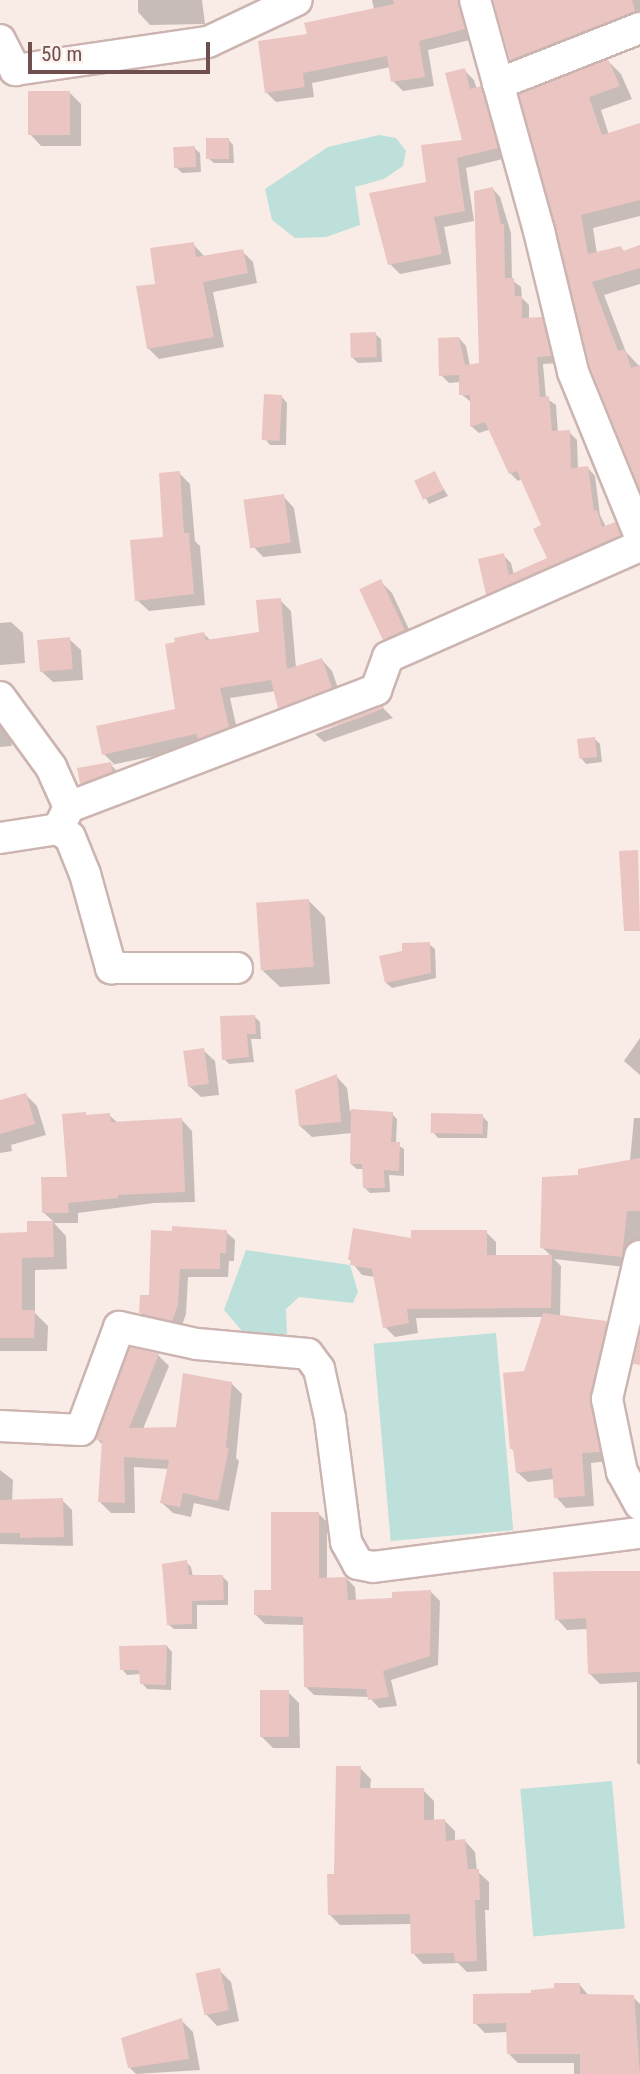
<!DOCTYPE html>
<style>
body{margin:0}
#map{position:relative;width:640px;height:2074px;overflow:hidden;background:#f9ece6;font-family:"Roboto Condensed",sans-serif}
div>[style]{position:absolute}
.water>*{inset:0;background:#bde0da;transform-origin:0 0}
.shadow>*{inset:0;background:#0003}
.building>*{inset:0;background:#ebc5c2;transform-origin:0 0}
.roads{filter:drop-shadow(2px 0 #ccb4b1) drop-shadow(-2px 0 #ccb4b1) drop-shadow(0 2px #ccb4b1) drop-shadow(0 -2px #ccb4b1)}
.minor>*{height:30px;margin:-15px;padding:0 15px;transform-origin:15px;border-radius:15px;background:#fff}
span{translate:-50% -50%;white-space:nowrap;text-align:center;line-height:1.15;-webkit-text-stroke:5px #fcf1ec;paint-order:stroke}
.scale{position:absolute;left:28px;top:42px;width:182px;height:32px;box-sizing:border-box;border:4px solid #6f504f;border-top:0;padding-left:9px;font-size:21px;line-height:24px;white-space:nowrap;color:#6f504f;-webkit-text-stroke:5px #fcf1ec;paint-order:stroke}
</style>
<div id="map">
<div class="water">
<i style="clip-path:polygon(379px 135px,396px 138px,406px 151px,403px 166px,384px 179px,355px 187px,360px 225px,326px 237px,295px 238px,272px 220px,265px 189px,328px 147px)"></i>
<i style="clip-path:polygon(246px 1250px,350px 1265px,358px 1292px,353px 1303px,299px 1297px,286px 1309px,287px 1334px,250px 1340px,224px 1310px)"></i>
<i style="left:496px;top:1333px;width:198px;height:123px;rotate:85deg"></i>
<i style="left:612px;top:1781px;width:148px;height:92px;rotate:85deg"></i>
</div>
<div class="shadow">
<i style="clip-path:polygon(138px 0,202px 0,205px 24px,150px 25px,138px 12px)"></i>
<i style="clip-path:polygon(372px 0,471px 0,474px 39px,428px 50px,434px 86px,403px 91px,393px 81px,391px 67px,312px 83px,314px 97px,276px 102px,266px 92px,309px 35px,374px 9px)"></i>
<i style="clip-path:polygon(495px 0,640px 0,640px 23px,521px 69px,511px 60px)"></i>
<i style="clip-path:polygon(608px 61px,621px 74px,632px 99px,601px 110px,609px 135px,640px 125px,640px 216px,593px 228px,597px 254px,621px 248px,625px 252px,640px 247px,640px 284px,604px 295px,626px 352px,640px 367px,640px 486px,521px 95px)"></i>
<i style="clip-path:polygon(464px 70px,474px 80px,477px 89px,480px 88px,490px 98px,507px 158px,466px 168px,474px 221px,444px 227px,451px 264px,400px 274px,390px 264px,428px 184px,465px 141px)"></i>
<i style="clip-path:polygon(70px 93px,81px 104px,81px 146px,41px 146px,30px 134px)"></i>
<i style="clip-path:polygon(228px 139px,233px 145px,234px 163px,214px 163px,208px 158px)"></i>
<i style="clip-path:polygon(194px 148px,200px 153px,201px 172px,182px 173px,176px 167px)"></i>
<i style="clip-path:polygon(493px 189px,500px 197px,511px 233px,512px 280px,521px 287px,522px 298px,529px 305px,529px 320px,541px 319px,549px 326px,558px 363px,543px 364px,546px 398px,556px 405px,558px 433px,569px 432px,577px 440px,578px 469px,588px 468px,595px 476px,600px 515px,606px 527px,617px 534px,622px 545px,495px 601px,488px 594px,503px 555px,511px 563px,514px 575px,549px 559px,544px 526px,522px 479px,518px 481px,510px 473px,491px 429px,479px 433px,471px 426px,471px 402px,461px 394px,461px 382px,449px 383px,441px 375px,459px 338px,466px 346px,470px 366px,481px 365px)"></i>
<i style="clip-path:polygon(193px 244px,205px 257px,242px 251px,253px 262px,257px 283px,213px 292px,224px 347px,159px 359px,148px 348px,157px 285px)"></i>
<i style="clip-path:polygon(375px 334px,381px 339px,382px 362px,358px 363px,352px 357px)"></i>
<i style="clip-path:polygon(282px 397px,287px 403px,286px 445px,270px 445px,265px 439px)"></i>
<i style="clip-path:polygon(179px 473px,190px 484px,195px 541px,200px 546px,205px 605px,149px 611px,137px 600px,165px 539px)"></i>
<i style="clip-path:polygon(434px 473px,448px 496px,429px 504px,416px 481px)"></i>
<i style="clip-path:polygon(283px 496px,294px 508px,301px 553px,263px 557px,252px 545px)"></i>
<i style="clip-path:polygon(380px 581px,392px 593px,415px 642px,396px 650px,385px 639px)"></i>
<i style="clip-path:polygon(280px 600px,291px 611px,296px 668px,322px 660px,332px 671px,342px 699px,291px 718px,280px 708px,276px 691px,230px 698px,239px 738px,111px 765px,122px 776px,93px 795px,81px 783px,79px 769px,114px 764px,104px 754px,177px 710px,204px 634px,211px 641px,260px 633px)"></i>
<i style="clip-path:polygon(11px 622px,23px 633px,25px 663px,0 665px,0 623px)"></i>
<i style="clip-path:polygon(69px 639px,81px 650px,83px 680px,53px 682px,41px 671px)"></i>
<i style="clip-path:polygon(383px 708px,393px 718px,324px 742px,315px 734px)"></i>
<i style="clip-path:polygon(0 724px,11px 740px,12px 746px,0 747px)"></i>
<i style="clip-path:polygon(594px 738px,600px 744px,602px 762px,586px 764px,581px 758px)"></i>
<i style="clip-path:polygon(308px 900px,325px 917px,330px 984px,280px 987px,263px 971px)"></i>
<i style="clip-path:polygon(429px 944px,435px 949px,436px 978px,392px 988px,386px 983px)"></i>
<i style="clip-path:polygon(255px 1017px,260px 1022px,261px 1039px,251px 1039px,254px 1062px,229px 1064px,224px 1059px)"></i>
<i style="clip-path:polygon(640px 1038px,640px 1075px,624px 1061px)"></i>
<i style="clip-path:polygon(203px 1050px,215px 1061px,219px 1095px,201px 1097px,189px 1086px)"></i>
<i style="clip-path:polygon(336px 1076px,347px 1088px,350px 1111px,392px 1114px,397px 1119px,396px 1144px,404px 1149px,404px 1176px,389px 1175px,390px 1192px,370px 1193px,364px 1187px,364px 1169px,357px 1169px,351px 1164px,352px 1133px,312px 1137px,300px 1126px)"></i>
<i style="clip-path:polygon(25px 1094px,37px 1106px,46px 1135px,11px 1145px,12px 1151px,0 1153px,0 1101px)"></i>
<i style="clip-path:polygon(109px 1115px,118px 1123px,182px 1120px,192px 1131px,195px 1202px,154px 1203px,78px 1213px,78px 1223px,54px 1223px,66px 1236px,67px 1269px,35px 1270px,35px 1313px,48px 1326px,47px 1351px,0 1351px,0 1235px,29px 1234px,29px 1223px,54px 1222px,44px 1213px)"></i>
<i style="clip-path:polygon(482px 1116px,488px 1122px,487px 1138px,438px 1138px,433px 1132px)"></i>
<i style="clip-path:polygon(634px 1118px,640px 1118px,640px 1255px,634px 1268px,554px 1259px,561px 1266px,560px 1317px,606px 1323px,616px 1333px,609px 1461px,591px 1463px,594px 1506px,566px 1508px,556px 1497px,554px 1479px,528px 1482px,517px 1472px,515px 1452px,512px 1449px,525px 1373px,543px 1317px,416px 1318px,418px 1333px,395px 1337px,385px 1327px,375px 1277px,362px 1275px,350px 1260px,413px 1240px,486px 1232px,496px 1242px,496px 1256px,551px 1256px,542px 1247px,580px 1177px,630px 1161px)"></i>
<i style="clip-path:polygon(152px 1232px,226px 1232px,235px 1240px,234px 1261px,229px 1261px,228px 1277px,188px 1277px,186px 1314px,181px 1328px,150px 1322px,141px 1313px,150px 1297px)"></i>
<i style="clip-path:polygon(158px 1355px,169px 1366px,143px 1429px,177px 1428px,231px 1383px,242px 1394px,236px 1458px,239px 1461px,229px 1511px,194px 1503px,191px 1517px,173px 1513px,162px 1503px,169px 1469px,134px 1467px,135px 1513px,111px 1513px,100px 1502px,103px 1445px,97px 1439px)"></i>
<i style="clip-path:polygon(0 1470px,13px 1480px,12px 1502px,62px 1500px,72px 1510px,73px 1546px,0 1544px)"></i>
<i style="clip-path:polygon(318px 1513px,327px 1522px,327px 1579px,346px 1578px,355px 1587px,356px 1601px,394px 1600px,431px 1592px,440px 1601px,438px 1665px,391px 1680px,397px 1706px,379px 1708px,369px 1697px,314px 1695px,305px 1686px,305px 1625px,265px 1624px,256px 1615px)"></i>
<i style="clip-path:polygon(186px 1562px,191px 1567px,193px 1577px,222px 1576px,228px 1582px,228px 1605px,197px 1605px,197px 1629px,174px 1629px,168px 1624px)"></i>
<i style="clip-path:polygon(640px 1572px,640px 1765px,637px 1763px,637px 1682px,600px 1684px,590px 1674px,588px 1629px,567px 1630px,557px 1619px)"></i>
<i style="clip-path:polygon(167px 1646px,172px 1652px,171px 1690px,147px 1689px,142px 1683px,141px 1674px,127px 1675px,122px 1669px)"></i>
<i style="clip-path:polygon(288px 1692px,299px 1703px,300px 1748px,273px 1748px,262px 1737px)"></i>
<i style="clip-path:polygon(360px 1768px,371px 1779px,370px 1790px,423px 1790px,434px 1801px,434px 1821px,444px 1820px,455px 1831px,455px 1842px,465px 1841px,475px 1852px,477px 1871px,489px 1882px,489px 1910px,485px 1910px,487px 1971px,467px 1972px,458px 1963px,423px 1964px,413px 1953px,412px 1924px,340px 1925px,329px 1914px)"></i>
<i style="clip-path:polygon(219px 1970px,231px 1982px,239px 2021px,217px 2026px,206px 2014px)"></i>
<i style="clip-path:polygon(579px 1984px,589px 1996px,633px 1997px,640px 2004px,640px 2074px,574px 2074px,574px 2063px,518px 2063px,508px 2053px,508px 2032px,485px 2033px,475px 2023px,533px 1994px)"></i>
<i style="clip-path:polygon(181px 2020px,193px 2032px,200px 2070px,136px 2074px,130px 2068px)"></i>
</div>
<div class="building">
<i style="clip-path:polygon(393px 0,458px 0,465px 29px,419px 41px,425px 77px,391px 82px,387px 56px,303px 73px,305px 87px,265px 93px,258px 41px,307px 34px,304px 23px,394px 4px)"></i>
<i style="clip-path:polygon(493px 0,632px 0,635px 11px,510px 60px)"></i>
<i style="clip-path:polygon(608px 59px,620px 86px,589px 97px,602px 135px,640px 123px,640px 200px,581px 215px,588px 254px,621px 246px,623px 251px,640px 245px,640px 268px,592px 282px,618px 351px,625px 349px,631px 368px,640px 365px,640px 490px,590px 367px,519px 94px)"></i>
<i style="clip-path:polygon(465px 68px,470px 89px,481px 86px,498px 148px,457px 158px,465px 211px,434px 217px,442px 254px,388px 265px,369px 193px,426px 182px,421px 145px,462px 140px,445px 73px)"></i>
<i style="left:28px;top:91px;width:42px;height:44px"></i>
<i style="left:206px;top:138px;width:23px;height:21px"></i>
<i style="left:195px;top:146px;width:21px;height:22px;rotate:87deg"></i>
<i style="clip-path:polygon(493px 187px,501px 224px,504px 224px,505px 278px,514px 278px,515px 296px,522px 296px,522px 318px,542px 317px,551px 356px,537px 357px,540px 397px,549px 396px,552px 431px,570px 430px,571px 468px,588px 466px,594px 511px,597px 510px,602px 527px,615px 522px,621px 535px,486px 595px,478px 559px,504px 553px,509px 575px,547px 558px,533px 529px,541px 525px,517px 471px,509px 474px,485px 422px,470px 427px,470px 395px,459px 395px,459px 375px,439px 376px,438px 338px,459px 337px,465px 365px,479px 363px,474px 191px)"></i>
<i style="clip-path:polygon(194px 242px,196px 257px,243px 249px,248px 273px,203px 282px,214px 337px,147px 349px,136px 286px,155px 284px,150px 248px)"></i>
<i style="left:376px;top:332px;width:25px;height:26px;rotate:88deg"></i>
<i style="left:264px;top:394px;width:18px;height:46px;rotate:3deg"></i>
<i style="clip-path:polygon(180px 471px,184px 533px,189px 533px,194px 594px,135px 601px,130px 540px,163px 537px,159px 473px)"></i>
<i style="left:435px;top:471px;width:21px;height:23px;rotate:65deg"></i>
<i style="left:284px;top:494px;width:49px;height:41px;rotate:82deg"></i>
<i style="left:381px;top:579px;width:56px;height:24px;rotate:65deg"></i>
<i style="clip-path:polygon(281px 598px,287px 669px,322px 658px,332px 688px,278px 709px,271px 680px,220px 688px,229px 727px,198px 739px,196px 734px,102px 755px,96px 726px,175px 709px,165px 644px,175px 642px,174px 638px,204px 632px,206px 640px,259px 632px,256px 600px)"></i>
<i style="left:70px;top:637px;width:32px;height:33px;rotate:85deg"></i>
<i style="clip-path:polygon(383px 706px,384px 708px,360px 718px,312px 733px)"></i>
<i style="left:595px;top:737px;width:20px;height:18px;rotate:84deg"></i>
<i style="clip-path:polygon(111px 762px,112px 772px,80px 784px,77px 768px)"></i>
<i style="clip-path:polygon(638px 850px,640px 931px,624px 931px,619px 851px)"></i>
<i style="left:309px;top:899px;width:68px;height:53px;rotate:86deg"></i>
<i style="clip-path:polygon(430px 942px,431px 973px,385px 983px,379px 956px,402px 951px,402px 943px)"></i>
<i style="clip-path:polygon(255px 1015px,256px 1034px,247px 1034px,249px 1057px,222px 1060px,220px 1016px)"></i>
<i style="left:204px;top:1048px;width:36px;height:21px;rotate:82deg"></i>
<i style="clip-path:polygon(337px 1074px,341px 1122px,299px 1126px,295px 1090px)"></i>
<i style="clip-path:polygon(26px 1093px,35px 1124px,0 1134px,0 1100px)"></i>
<i style="clip-path:polygon(351px 1109px,393px 1112px,391px 1142px,400px 1142px,399px 1171px,384px 1170px,385px 1188px,363px 1188px,362px 1164px,350px 1164px)"></i>
<i style="clip-path:polygon(86px 1112px,86px 1115px,110px 1113px,111px 1122px,182px 1118px,185px 1192px,118px 1195px,118px 1198px,68px 1203px,69px 1213px,42px 1213px,41px 1177px,67px 1177px,62px 1114px)"></i>
<i style="left:431px;top:1113px;width:52px;height:20px;rotate:1deg"></i>
<i style="clip-path:polygon(640px 1158px,640px 1211px,627px 1211px,622px 1257px,540px 1248px,542px 1177px,578px 1175px,578px 1169px)"></i>
<i style="clip-path:polygon(27px 1221px,53px 1221px,54px 1257px,22px 1258px,22px 1310px,35px 1310px,34px 1338px,0 1338px,0 1233px,27px 1232px)"></i>
<i style="clip-path:polygon(172px 1226px,227px 1230px,226px 1253px,220px 1253px,220px 1269px,180px 1269px,178px 1305px,172px 1321px,139px 1313px,140px 1295px,149px 1295px,151px 1230px,172px 1231px)"></i>
<i style="clip-path:polygon(353px 1228px,411px 1238px,411px 1230px,487px 1230px,487px 1255px,552px 1255px,551px 1308px,407px 1309px,409px 1323px,383px 1328px,372px 1269px,350px 1265px,351px 1260px,348px 1260px)"></i>
<i style="clip-path:polygon(543px 1313px,607px 1321px,590px 1396px,600px 1452px,582px 1453px,585px 1496px,554px 1498px,552px 1468px,516px 1473px,513px 1449px,510px 1449px,503px 1373px,524px 1371px)"></i>
<i style="clip-path:polygon(640px 1334px,640px 1365px,633px 1364px)"></i>
<i style="clip-path:polygon(130px 1347px,159px 1354px,129px 1428px,176px 1427px,183px 1373px,232px 1382px,226px 1448px,229px 1448px,218px 1501px,183px 1493px,180px 1507px,160px 1503px,169px 1460px,124px 1457px,125px 1503px,98px 1502px,102px 1441px,95px 1439px)"></i>
<i style="clip-path:polygon(63px 1498px,64px 1537px,20px 1538px,20px 1533px,0 1533px,0 1500px)"></i>
<i style="clip-path:polygon(271px 1512px,319px 1512px,319px 1578px,346px 1577px,348px 1600px,392px 1598px,392px 1592px,431px 1590px,430px 1656px,383px 1671px,389px 1697px,368px 1700px,366px 1689px,304px 1687px,303px 1617px,254px 1615px,254px 1590px,271px 1590px)"></i>
<i style="clip-path:polygon(187px 1560px,189px 1575px,223px 1575px,224px 1600px,192px 1601px,192px 1624px,167px 1625px,162px 1564px)"></i>
<i style="clip-path:polygon(594px 1571px,640px 1571px,640px 1672px,588px 1674px,586px 1618px,555px 1620px,553px 1572px)"></i>
<i style="clip-path:polygon(167px 1645px,166px 1685px,140px 1684px,139px 1670px,120px 1670px,119px 1646px)"></i>
<i style="left:260px;top:1690px;width:29px;height:47px"></i>
<i style="clip-path:polygon(336px 1766px,361px 1766px,360px 1788px,424px 1788px,424px 1820px,445px 1819px,446px 1841px,465px 1839px,468px 1869px,479px 1869px,480px 1900px,475px 1900px,477px 1961px,455px 1962px,454px 1953px,411px 1954px,410px 1914px,328px 1915px,327px 1874px,334px 1874px)"></i>
<i style="left:220px;top:1968px;width:43px;height:25px;rotate:78deg"></i>
<i style="clip-path:polygon(554px 1983px,580px 1983px,580px 1994px,634px 1995px,640px 2074px,580px 2074px,580px 2054px,507px 2054px,506px 2023px,473px 2024px,473px 1994px,531px 1993px,531px 1990px,554px 1988px)"></i>
<i style="clip-path:polygon(182px 2018px,189px 2059px,128px 2068px,121px 2038px)"></i>
</div>
<div class="roads">
<div class="minor">
<i style="left:475px;top:0;width:240px;rotate:74.5deg"></i>
<i style="left:539px;top:231px;width:145px;rotate:76.4deg"></i>
<i style="left:573px;top:372px;width:177px;rotate:67.8deg"></i>
<i style="left:0;top:40px;width:34px;rotate:63deg"></i>
<i style="left:15px;top:70px;width:195px;rotate:-8.3deg"></i>
<i style="left:208px;top:42px;width:98px;rotate:-25.3deg"></i>
<i style="left:498px;top:84px;width:153px;rotate:-21.5deg"></i>
<i style="left:0;top:697px;width:87px;rotate:53.9deg"></i>
<i style="left:51px;top:767px;width:44px;rotate:65.8deg"></i>
<i style="left:58px;top:829px;width:14px;rotate:34deg"></i>
<i style="left:70px;top:837px;width:40px;rotate:68deg"></i>
<i style="left:85px;top:874px;width:98px;rotate:74.5deg"></i>
<i style="left:111px;top:968px;width:126px"></i>
<i style="left:0;top:838px;width:59px;rotate:-8.8deg"></i>
<i style="left:58px;top:829px;width:25px;rotate:-63deg"></i>
<i style="left:69px;top:807px;width:329px;rotate:-20.9deg"></i>
<i style="left:376px;top:690px;width:35px;rotate:-70deg"></i>
<i style="left:388px;top:657px;width:275px;rotate:-23.8deg"></i>
<i style="left:640px;top:1256px;width:147px;rotate:103deg"></i>
<i style="left:607px;top:1399px;width:75px;rotate:78.4deg"></i>
<i style="left:622px;top:1472px;width:37px;rotate:61deg"></i>
<i style="left:0;top:1426px;width:81px;rotate:2.8deg"></i>
<i style="left:81px;top:1430px;width:110px;rotate:-69.7deg"></i>
<i style="left:119px;top:1327px;width:80px;rotate:12.3deg"></i>
<i style="left:197px;top:1344px;width:111px;rotate:5.1deg"></i>
<i style="left:308px;top:1354px;width:19px;rotate:54deg"></i>
<i style="left:319px;top:1369px;width:50px;rotate:77.3deg"></i>
<i style="left:330px;top:1418px;width:125px;rotate:82.6deg"></i>
<i style="left:346px;top:1542px;width:25px;rotate:61deg"></i>
<i style="left:358px;top:1564px;width:15px;rotate:11deg"></i>
<i style="left:373px;top:1567px;width:269px;rotate:-7.3deg"></i>
</div>
</div>
<div class="scale">50 m</div>
</div>
